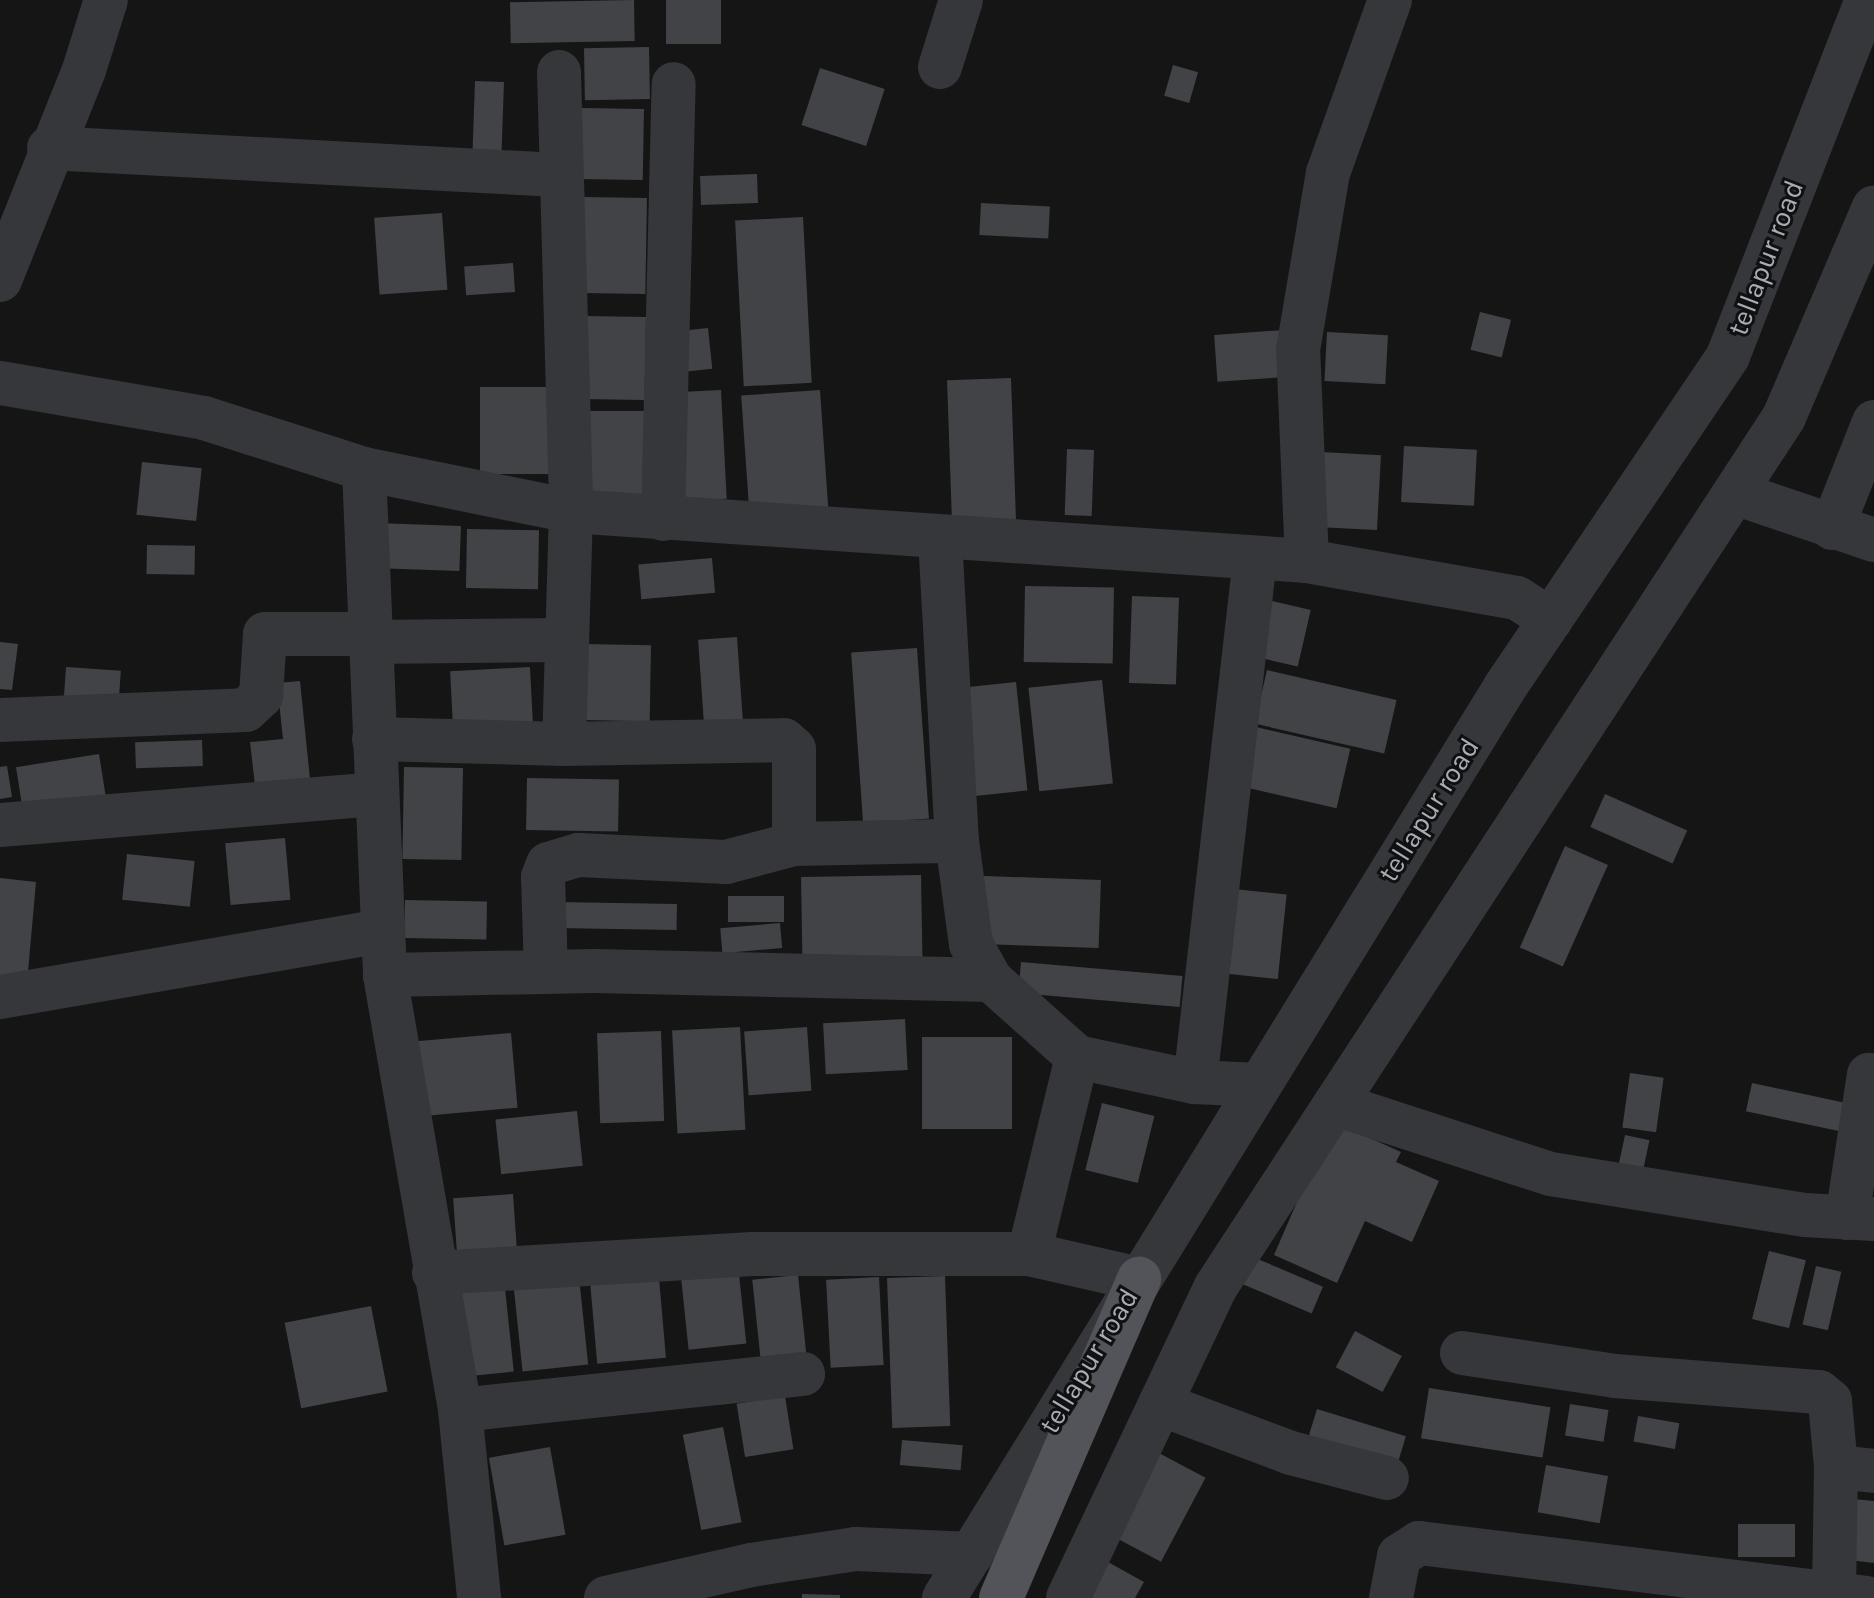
<!DOCTYPE html>
<style>
body{margin:0}
#map{position:relative;width:1874px;height:1598px;overflow:hidden;background:#151516;font-family:Karla,sans-serif}
div>[style]{position:absolute}
.building>*{inset:0;background:#414346;transform-origin:0 0}
.minor>*{height:44px;margin:-22px;padding:0 22px;transform-origin:22px;border-radius:22px;background:#36373b}
.major>*{height:44px;margin:-22px;padding:0 22px;transform-origin:22px;border-radius:22px;background:#52545a}
span{translate:-50% -50%;white-space:nowrap;text-align:center;line-height:1.15;-webkit-text-stroke:6px #101011;paint-order:stroke}
.street-label{font-size:28px;color:#a7adb7}
</style>
<div id="map">
<div class="building">
<i style="left:634px;top:0;width:41px;height:124px;rotate:89deg"></i>
<i style="left:666px;top:0;width:55px;height:44px"></i>
<i style="left:649px;top:47px;width:52px;height:65px;rotate:89deg"></i>
<i style="left:1173px;top:65px;width:26px;height:32px;rotate:16deg"></i>
<i style="left:820px;top:68px;width:68px;height:60px;rotate:18deg"></i>
<i style="left:475px;top:81px;width:29px;height:81px;rotate:2deg"></i>
<i style="left:580px;top:108px;width:64px;height:71px;rotate:1deg"></i>
<i style="left:757px;top:174px;width:29px;height:57px;rotate:88deg"></i>
<i style="left:584px;top:197px;width:63px;height:96px;rotate:1deg"></i>
<i style="left:981px;top:203px;width:69px;height:32px;rotate:3deg"></i>
<i style="left:442px;top:213px;width:77px;height:68px;rotate:86deg"></i>
<i style="left:803px;top:217px;width:166px;height:68px;rotate:87deg"></i>
<i style="left:513px;top:263px;width:29px;height:49px;rotate:86deg"></i>
<i style="left:1480px;top:312px;width:32px;height:39px;rotate:14deg"></i>
<i style="left:582px;top:316px;width:64px;height:83px;rotate:1deg"></i>
<i style="left:708px;top:328px;width:41px;height:28px;rotate:84deg"></i>
<i style="left:1284px;top:330px;width:47px;height:70px;rotate:86deg"></i>
<i style="left:1327px;top:332px;width:61px;height:49px;rotate:3deg"></i>
<i style="left:1011px;top:378px;width:149px;height:64px;rotate:88deg"></i>
<i style="left:480px;top:387px;width:72px;height:87px"></i>
<i style="left:721px;top:390px;width:109px;height:45px;rotate:87deg"></i>
<i style="left:820px;top:390px;width:122px;height:79px;rotate:86deg"></i>
<i style="left:575px;top:411px;width:73px;height:85px"></i>
<i style="left:1404px;top:446px;width:73px;height:56px;rotate:3deg"></i>
<i style="left:1067px;top:449px;width:27px;height:66px;rotate:2deg"></i>
<i style="left:1321px;top:452px;width:60px;height:75px;rotate:3deg"></i>
<i style="left:142px;top:462px;width:60px;height:53px;rotate:6deg"></i>
<i style="left:375px;top:523px;width:86px;height:45px;rotate:2deg"></i>
<i style="left:467px;top:529px;width:72px;height:59px;rotate:1deg"></i>
<i style="left:147px;top:545px;width:48px;height:29px;rotate:1deg"></i>
<i style="left:712px;top:558px;width:35px;height:74px;rotate:85deg"></i>
<i style="left:1025px;top:586px;width:89px;height:76px;rotate:1deg"></i>
<i style="left:1132px;top:596px;width:47px;height:87px;rotate:2deg"></i>
<i style="left:1263px;top:599px;width:49px;height:58px;rotate:13deg"></i>
<i style="left:737px;top:637px;width:93px;height:39px;rotate:86deg"></i>
<i style="clip-path:polygon(0 642px,18px 644px,12px 690px,0 689px)"></i>
<i style="left:582px;top:644px;width:69px;height:76px;rotate:1deg"></i>
<i style="left:917px;top:648px;width:171px;height:66px;rotate:86deg"></i>
<i style="left:66px;top:667px;width:55px;height:32px;rotate:4deg"></i>
<i style="left:530px;top:667px;width:60px;height:80px;rotate:87deg"></i>
<i style="left:1267px;top:670px;width:133px;height:55px;rotate:13deg"></i>
<i style="left:1102px;top:680px;width:104px;height:74px;rotate:84deg"></i>
<i style="clip-path:polygon(300px 681px,311px 789px,256px 794px,250px 742px,283px 739px,277px 683px)"></i>
<i style="left:1016px;top:682px;width:109px;height:65px;rotate:84deg"></i>
<i style="left:1247px;top:725px;width:106px;height:61px;rotate:13deg"></i>
<i style="left:202px;top:740px;width:26px;height:67px;rotate:88deg"></i>
<i style="left:99px;top:754px;width:52px;height:84px;rotate:81deg"></i>
<i style="clip-path:polygon(7px 766px,12px 797px,0 799px,0 767px)"></i>
<i style="left:404px;top:767px;width:59px;height:92px;rotate:1deg"></i>
<i style="left:527px;top:778px;width:92px;height:52px;rotate:1deg"></i>
<i style="left:1605px;top:794px;width:90px;height:36px;rotate:24deg"></i>
<i style="left:285px;top:838px;width:62px;height:60px;rotate:85deg"></i>
<i style="left:1565px;top:846px;width:47px;height:111px;rotate:24deg"></i>
<i style="left:127px;top:854px;width:68px;height:46px;rotate:6deg"></i>
<i style="left:921px;top:875px;width:89px;height:120px;rotate:89deg"></i>
<i style="left:984px;top:876px;width:117px;height:68px;rotate:2deg"></i>
<i style="clip-path:polygon(0 878px,36px 882px,27px 983px,0 981px)"></i>
<i style="left:1224px;top:888px;width:63px;height:85px;rotate:6deg"></i>
<i style="left:784px;top:896px;width:26px;height:56px;rotate:90deg"></i>
<i style="left:405px;top:900px;width:82px;height:38px;rotate:1deg"></i>
<i style="left:556px;top:902px;width:121px;height:26px;rotate:1deg"></i>
<i style="left:780px;top:923px;width:25px;height:60px;rotate:85deg"></i>
<i style="left:1021px;top:962px;width:162px;height:31px;rotate:5deg"></i>
<i style="left:905px;top:1019px;width:51px;height:82px;rotate:87deg"></i>
<i style="left:740px;top:1027px;width:103px;height:68px;rotate:87deg"></i>
<i style="left:807px;top:1027px;width:64px;height:63px;rotate:86deg"></i>
<i style="left:661px;top:1031px;width:90px;height:64px;rotate:88deg"></i>
<i style="left:511px;top:1033px;width:75px;height:103px;rotate:85deg"></i>
<i style="left:922px;top:1037px;width:90px;height:92px"></i>
<i style="left:1630px;top:1073px;width:34px;height:55px;rotate:8deg"></i>
<i style="left:1752px;top:1083px;width:107px;height:29px;rotate:12deg"></i>
<i style="left:1102px;top:1103px;width:54px;height:69px;rotate:14deg"></i>
<i style="left:577px;top:1111px;width:55px;height:82px;rotate:84deg"></i>
<i style="clip-path:polygon(1332px 1121px,1401px 1152px,1396px 1162px,1439px 1181px,1412px 1242px,1365px 1221px,1337px 1283px,1274px 1255px)"></i>
<i style="left:1625px;top:1135px;width:25px;height:36px;rotate:12deg"></i>
<i style="left:513px;top:1194px;width:60px;height:60px;rotate:86deg"></i>
<i style="left:1769px;top:1251px;width:38px;height:70px;rotate:14deg"></i>
<i style="left:1253px;top:1257px;width:76px;height:29px;rotate:23deg"></i>
<i style="left:1816px;top:1266px;width:26px;height:60px;rotate:13deg"></i>
<i style="left:739px;top:1274px;width:70px;height:58px;rotate:84deg"></i>
<i style="left:798px;top:1275px;width:83px;height:46px;rotate:84deg"></i>
<i style="left:945px;top:1276px;width:150px;height:58px;rotate:88deg"></i>
<i style="left:579px;top:1277px;width:88px;height:66px;rotate:84deg"></i>
<i style="left:879px;top:1277px;width:88px;height:53px;rotate:87deg"></i>
<i style="left:659px;top:1278px;width:80px;height:69px;rotate:85deg"></i>
<i style="left:504px;top:1279px;width:93px;height:49px;rotate:84deg"></i>
<i style="left:371px;top:1306px;width:87px;height:88px;rotate:79deg"></i>
<i style="left:1355px;top:1331px;width:53px;height:41px;rotate:28deg"></i>
<i style="left:1429px;top:1388px;width:123px;height:51px;rotate:9deg"></i>
<i style="left:785px;top:1396px;width:54px;height:49px;rotate:81deg"></i>
<i style="left:1570px;top:1404px;width:39px;height:32px;rotate:9deg"></i>
<i style="left:1317px;top:1409px;width:93px;height:29px;rotate:17deg"></i>
<i style="left:1638px;top:1416px;width:42px;height:26px;rotate:10deg"></i>
<i style="left:723px;top:1427px;width:97px;height:41px;rotate:79deg"></i>
<i style="left:902px;top:1440px;width:61px;height:25px;rotate:5deg"></i>
<i style="left:550px;top:1447px;width:89px;height:62px;rotate:80deg"></i>
<i style="left:1157px;top:1452px;width:55px;height:95px;rotate:28deg"></i>
<i style="left:1546px;top:1465px;width:63px;height:48px;rotate:10deg"></i>
<i style="clip-path:polygon(1854px 1499px,1874px 1501px,1874px 1563px,1849px 1560px)"></i>
<i style="left:1738px;top:1524px;width:57px;height:33px"></i>
<i style="clip-path:polygon(1108px 1562px,1144px 1582px,1135px 1598px,1088px 1598px)"></i>
<i style="clip-path:polygon(802px 1594px,840px 1595px,840px 1598px,802px 1598px)"></i>
</div>
<div class="minor">
<i style="left:940px;top:67px;width:70px;rotate:-72.6deg"></i>
<i style="left:559px;top:72px;width:439px;rotate:88.4deg"></i>
<i style="left:571px;top:511px;width:233px;rotate:91.7deg"></i>
<i style="left:49px;top:148px;width:510px;rotate:3.04deg"></i>
<i style="left:0;top:280px;width:226px;rotate:-68.2deg"></i>
<i style="left:84px;top:70px;width:73px;rotate:-72.6deg"></i>
<i style="left:0;top:383px;width:207px;rotate:9.7deg"></i>
<i style="left:204px;top:418px;width:168px;rotate:17.7deg"></i>
<i style="left:364px;top:469px;width:211px;rotate:11.5deg"></i>
<i style="left:571px;top:511px;width:738px;rotate:3.89deg"></i>
<i style="left:1307px;top:561px;width:213px;rotate:10deg"></i>
<i style="left:1517px;top:598px;width:40px;rotate:32.9deg"></i>
<i style="left:364px;top:469px;width:506px;rotate:87.62deg"></i>
<i style="left:385px;top:975px;width:441px;rotate:80.2deg"></i>
<i style="left:460px;top:1410px;width:189px;rotate:84.2deg"></i>
<i style="left:1735px;top:493px;width:147px;rotate:18.7deg"></i>
<i style="left:663px;top:519px;width:435px;rotate:-88.6deg"></i>
<i style="left:1832px;top:528px;width:114px;rotate:-68.4deg"></i>
<i style="left:940px;top:538px;width:303px;rotate:86.8deg"></i>
<i style="left:957px;top:841px;width:104px;rotate:82.3deg"></i>
<i style="left:971px;top:944px;width:41px;rotate:60.9deg"></i>
<i style="left:991px;top:980px;width:115px;rotate:41.8deg"></i>
<i style="left:1077px;top:1057px;width:121px;rotate:12deg"></i>
<i style="left:1195px;top:1082px;width:64px;rotate:2.7deg"></i>
<i style="left:1307px;top:561px;width:211px;rotate:-92.4deg"></i>
<i style="left:1298px;top:350px;width:180px;rotate:-80.4deg"></i>
<i style="left:1328px;top:173px;width:184px;rotate:-70.3deg"></i>
<i style="left:369px;top:642px;width:195px;rotate:-0.6deg"></i>
<i style="left:0;top:720px;width:246px;rotate:-2.3deg"></i>
<i style="left:246px;top:710px;width:21px;rotate:-43deg"></i>
<i style="left:261px;top:696px;width:62px;rotate:-86.3deg"></i>
<i style="left:265px;top:634px;width:103px"></i>
<i style="left:374px;top:739px;width:190px;rotate:1.5deg"></i>
<i style="left:564px;top:744px;width:220px;rotate:-1deg"></i>
<i style="left:784px;top:740px;width:13px;rotate:42deg"></i>
<i style="left:794px;top:749px;width:95px;rotate:90deg"></i>
<i style="left:794px;top:844px;width:70px;rotate:165.2deg"></i>
<i style="left:726px;top:862px;width:148px;rotate:-177.3deg"></i>
<i style="left:578px;top:855px;width:31px;rotate:163deg"></i>
<i style="left:548px;top:864px;width:14px;rotate:111deg"></i>
<i style="left:543px;top:877px;width:94px;rotate:88.2deg"></i>
<i style="left:0;top:825px;width:377px;rotate:-4.7deg"></i>
<i style="left:794px;top:844px;width:163px;rotate:-1.1deg"></i>
<i style="left:385px;top:975px;width:209px;rotate:-1.1deg"></i>
<i style="left:594px;top:971px;width:397px;rotate:1.3deg"></i>
<i style="left:0;top:997px;width:389px;rotate:-9.8deg"></i>
<i style="left:1195px;top:1082px;width:526px;rotate:-83.46deg"></i>
<i style="left:1335px;top:1104px;width:227px;rotate:18deg"></i>
<i style="left:1551px;top:1174px;width:257px;rotate:9.2deg"></i>
<i style="left:1805px;top:1215px;width:69px;rotate:3.3deg"></i>
<i style="left:1847px;top:1218px;width:145px;rotate:-81.3deg"></i>
<i style="left:1029px;top:1254px;width:203px;rotate:-76.3deg"></i>
<i style="left:434px;top:1273px;width:319px;rotate:-3.4deg"></i>
<i style="left:752px;top:1254px;width:277px"></i>
<i style="left:1029px;top:1254px;width:113px;rotate:12.8deg"></i>
<i style="left:1462px;top:1353px;width:155px;rotate:8.5deg"></i>
<i style="left:1615px;top:1376px;width:205px;rotate:4.5deg"></i>
<i style="left:1819px;top:1392px;width:14px;rotate:39deg"></i>
<i style="left:1830px;top:1401px;width:66px;rotate:84.8deg"></i>
<i style="left:1836px;top:1467px;width:124px;rotate:90.9deg"></i>
<i style="left:1160px;top:1404px;width:140px;rotate:20.5deg"></i>
<i style="left:1291px;top:1453px;width:99px;rotate:14.6deg"></i>
<i style="left:460px;top:1410px;width:345px;rotate:-6deg"></i>
<i style="left:1836px;top:1467px;width:38px;rotate:6deg"></i>
<i style="left:606px;top:1598px;width:149px;rotate:-12.8deg"></i>
<i style="left:751px;top:1565px;width:106px;rotate:-8.7deg"></i>
<i style="left:856px;top:1549px;width:116px;rotate:2.5deg"></i>
<i style="left:944px;top:1598px;width:1070px;rotate:-58.37deg"></i>
<i style="left:1505px;top:687px;width:399px;rotate:-56deg"></i>
<i style="left:1728px;top:356px;width:382px;rotate:-68.7deg"></i>
<i style="left:1068px;top:1598px;width:343px;rotate:-64.6deg"></i>
<i style="left:1215px;top:1288px;width:1040px;rotate:-56.84deg"></i>
<i style="left:1784px;top:417px;width:228px;rotate:-66.8deg"></i>
<i style="left:1391px;top:1598px;width:43px;rotate:-79.2deg"></i>
<i style="left:1399px;top:1556px;width:24px;rotate:-33deg"></i>
<i style="left:1419px;top:1543px;width:450px;rotate:7deg"></i>
</div>
<div class="major">
<i style="left:1001px;top:1598px;width:348px;rotate:-66.6deg"></i>
</div>
<div class="street-label">
<span style="left:1766px;top:258px;rotate:-69deg">tellapur road</span>
<span style="left:1429px;top:810px;rotate:-58deg">tellapur road</span>
<span style="left:1089px;top:1361px;rotate:-59deg">tellapur road</span>
</div>
</div>
